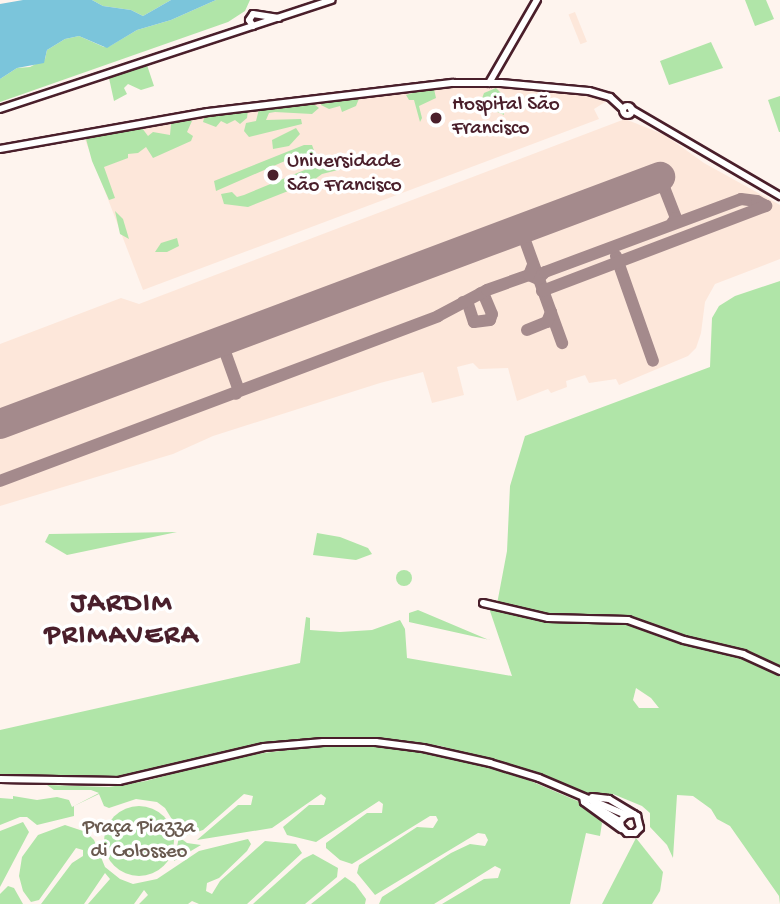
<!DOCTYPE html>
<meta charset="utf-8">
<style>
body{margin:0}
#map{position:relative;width:780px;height:904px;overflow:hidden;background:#fef4ee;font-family:"Gochi Hand",sans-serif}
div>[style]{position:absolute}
.built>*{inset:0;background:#fde7da;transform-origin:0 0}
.green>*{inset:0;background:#b0e5a8}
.round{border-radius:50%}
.water>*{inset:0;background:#7bc5db}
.taxiway>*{height:12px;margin:-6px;padding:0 6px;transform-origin:6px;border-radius:6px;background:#a48a8c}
.runway>*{height:30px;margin:-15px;padding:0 15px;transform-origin:15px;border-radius:15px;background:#a48a8c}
.roads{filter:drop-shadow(2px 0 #4a1f2b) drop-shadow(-2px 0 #4a1f2b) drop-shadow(0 2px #4a1f2b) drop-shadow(0 -2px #4a1f2b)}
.secondary>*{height:6px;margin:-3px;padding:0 3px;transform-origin:3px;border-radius:3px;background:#fff}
.secondary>.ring{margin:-3px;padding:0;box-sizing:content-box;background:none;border:6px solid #fff;border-radius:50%}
.dots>*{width:19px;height:19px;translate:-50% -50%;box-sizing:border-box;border:4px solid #fff;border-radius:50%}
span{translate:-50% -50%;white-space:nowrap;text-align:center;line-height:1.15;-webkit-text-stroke:7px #fff;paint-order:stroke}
.poi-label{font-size:21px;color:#4a1f2b}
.left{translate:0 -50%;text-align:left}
.park-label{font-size:21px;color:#695a50}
.district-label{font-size:28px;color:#4a1f2b;font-weight:700;letter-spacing:2px}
</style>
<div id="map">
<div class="built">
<i style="left:575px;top:12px;width:32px;height:7px;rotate:68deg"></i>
<i style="clip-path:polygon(479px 85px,585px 92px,610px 99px,594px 109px,599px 119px,143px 290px,84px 137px,183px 119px,436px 86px)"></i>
<i style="clip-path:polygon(625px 119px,665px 135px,704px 163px,780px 205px,780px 259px,715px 284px,705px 302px,701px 333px,696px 348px,688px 356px,619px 385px,616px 379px,589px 383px,585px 375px,566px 381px,567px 387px,551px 393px,548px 389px,517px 401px,508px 368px,479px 369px,473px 363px,457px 367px,464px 395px,432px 403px,423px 372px,380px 383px,213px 436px,173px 454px,0 506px,0 344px,121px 298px,139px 304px)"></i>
</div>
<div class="green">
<i style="clip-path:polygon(92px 0,171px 0,143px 16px,131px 10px,103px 6px)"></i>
<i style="clip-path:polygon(216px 0,250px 0,245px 11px,228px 22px,0 102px,0 79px,17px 68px,30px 67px,45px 59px,47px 50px,65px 39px,79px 36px,104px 47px,110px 46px,137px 30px,171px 20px)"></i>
<i style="clip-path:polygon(745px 0,766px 0,774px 19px,755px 26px)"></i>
<i style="clip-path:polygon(711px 42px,723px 68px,669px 85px,660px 61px)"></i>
<i style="clip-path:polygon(147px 65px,154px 86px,141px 90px,128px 84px,124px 88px,127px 94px,114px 101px,109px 78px)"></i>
<i style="clip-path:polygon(428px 88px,434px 89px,436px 98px,419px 106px,422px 118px,420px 122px,414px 100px,409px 100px,406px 95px)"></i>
<i style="clip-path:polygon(496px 88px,502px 94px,504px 115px,480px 104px,484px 93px)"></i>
<i style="clip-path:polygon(360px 96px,356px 106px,342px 112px,340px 106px,329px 109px,321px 105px,322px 100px)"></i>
<i style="clip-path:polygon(780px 96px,780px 132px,779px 132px,768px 100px)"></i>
<i style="clip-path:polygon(311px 102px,319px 108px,312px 114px,275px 112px,269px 113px,266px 120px,301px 119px,302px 124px,249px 137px,244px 131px,246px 123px,256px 121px,259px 109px)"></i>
<i style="clip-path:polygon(248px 110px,247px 118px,240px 124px,235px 120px,227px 124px,221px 121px,216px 127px,203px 122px,205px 115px)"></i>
<i style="clip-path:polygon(185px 118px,192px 121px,187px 132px,193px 136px,191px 141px,153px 158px,146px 147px,138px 153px,128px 154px,128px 158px,104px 167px,115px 198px,109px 200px,92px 161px,86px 139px,142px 128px,148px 136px,153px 132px,170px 135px,171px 124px)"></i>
<i style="clip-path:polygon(296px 128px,300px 134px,289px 146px,273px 149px,272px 140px)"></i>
<i style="clip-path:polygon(304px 145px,312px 145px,321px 170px,325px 161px,334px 158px,340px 163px,350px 158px,354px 160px,350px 167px,322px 174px,311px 182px,248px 207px,224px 204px,221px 194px,232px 192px,237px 197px,244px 195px,307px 169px,301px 154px,216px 191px,214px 181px)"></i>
<i style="clip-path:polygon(115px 211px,123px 219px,129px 239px,120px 234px)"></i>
<i style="clip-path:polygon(177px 238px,179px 246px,167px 252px,155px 252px,161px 243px)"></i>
<i style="clip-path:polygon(evenodd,780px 281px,780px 904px,779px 896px,730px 826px,717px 819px,711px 809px,693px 796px,677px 795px,673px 858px,667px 845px,650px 827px,650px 813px,642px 806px,613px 794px,612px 798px,583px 794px,537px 774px,441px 746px,376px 738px,311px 739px,253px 745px,118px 777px,0 775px,0 730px,300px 663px,306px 617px,310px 618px,310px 630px,340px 632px,372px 630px,400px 620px,405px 629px,407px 658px,512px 676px,490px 611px,491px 603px,497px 604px,507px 551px,510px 486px,525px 436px,710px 367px,712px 318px,719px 306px,735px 296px,780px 281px,636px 688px,651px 698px,659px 708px,639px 708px,633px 700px,636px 688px)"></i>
<i style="clip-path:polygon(177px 532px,67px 555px,45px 542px,49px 534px)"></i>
<i style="clip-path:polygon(317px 533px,340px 537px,368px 548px,372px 554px,356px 560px,313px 555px)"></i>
<i class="round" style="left:396px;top:570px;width:16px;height:16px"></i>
<i style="clip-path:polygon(418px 610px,489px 640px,490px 640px,409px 622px,409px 613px)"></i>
<i style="clip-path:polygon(320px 746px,383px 747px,437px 754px,512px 773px,582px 803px,598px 816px,602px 823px,600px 836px,586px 833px,570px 904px,442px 904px,484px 879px,498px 878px,501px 869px,495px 866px,434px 904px,379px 904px,382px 897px,451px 853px,470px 844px,485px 846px,488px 840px,485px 834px,478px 833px,375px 895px,357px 873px,359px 865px,417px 827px,433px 828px,438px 820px,436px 816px,430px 816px,352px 864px,340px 860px,326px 848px,326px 843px,367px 813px,382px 813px,383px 804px,379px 801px,316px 842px,287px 835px,283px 827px,309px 805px,324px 805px,326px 798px,321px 794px,272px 828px,197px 840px,238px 805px,251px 805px,253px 796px,244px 794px,203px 830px,185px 836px,181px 834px,165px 808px,157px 802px,136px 799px,109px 808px,104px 806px,99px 794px,74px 806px,74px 816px,37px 825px,27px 817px,20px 817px,0 825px,0 798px,13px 799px,13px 796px,37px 800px,57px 797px,69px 800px,72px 807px,99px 793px,91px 790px,54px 790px,47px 785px,109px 787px,146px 781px,233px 757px)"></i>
<i class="round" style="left:104px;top:806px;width:70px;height:70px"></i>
<i style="clip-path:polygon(23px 822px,29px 832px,0 887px,0 831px)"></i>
<i style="clip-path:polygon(65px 825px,86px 832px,94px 840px,105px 867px,120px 879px,133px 884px,157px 879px,199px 851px,248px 839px,251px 844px,247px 851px,219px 878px,207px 883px,206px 891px,212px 894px,220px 881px,265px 841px,296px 844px,302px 853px,247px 904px,199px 904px,192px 901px,188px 904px,139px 904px,148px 895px,144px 890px,134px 904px,88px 904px,110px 879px,105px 873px,84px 904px,41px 904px,72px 863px,83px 856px,83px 850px,76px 848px,39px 900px,31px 902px,23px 891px,19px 876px,22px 857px,38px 835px)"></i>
<i style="clip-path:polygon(179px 837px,187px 843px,201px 845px,174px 861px)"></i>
<i style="clip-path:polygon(636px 838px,663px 872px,660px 891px,652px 904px,602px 904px)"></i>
<i style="clip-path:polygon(313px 854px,338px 868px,337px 877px,305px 904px,253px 904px,303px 859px)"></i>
<i style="clip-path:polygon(345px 877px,355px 884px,366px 899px,365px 904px,311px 904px)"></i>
<i style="clip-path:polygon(8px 886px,14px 888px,23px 904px,0 904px,0 894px)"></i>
</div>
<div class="water">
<i style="clip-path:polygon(23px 0,92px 0,103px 6px,131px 10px,143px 16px,171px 0,216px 0,171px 20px,137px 30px,107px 48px,79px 36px,65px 39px,47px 50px,44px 63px,17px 68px,0 79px,0 4px)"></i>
</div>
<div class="taxiway">
<i style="left:660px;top:177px;width:44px;rotate:68.7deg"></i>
<i style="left:676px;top:218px;width:6px;rotate:129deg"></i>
<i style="left:516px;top:231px;width:8px;rotate:30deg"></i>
<i style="left:523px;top:235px;width:115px;rotate:70.1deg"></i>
<i style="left:616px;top:256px;width:111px;rotate:70.6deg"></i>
<i style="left:529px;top:275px;width:10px;rotate:24deg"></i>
<i style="left:538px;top:279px;width:10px;rotate:-45deg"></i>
<i style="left:545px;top:272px;width:209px;rotate:-20.4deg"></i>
<i style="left:741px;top:199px;width:16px;rotate:7deg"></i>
<i style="left:757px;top:201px;width:10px;rotate:29deg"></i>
<i style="left:542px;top:291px;width:240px;rotate:-20.8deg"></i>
<i style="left:463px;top:302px;width:5px;rotate:22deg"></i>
<i style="left:468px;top:304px;width:19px;rotate:72deg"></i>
<i style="left:474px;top:322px;width:16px;rotate:-7deg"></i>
<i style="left:490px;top:320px;width:6px;rotate:-72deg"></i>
<i style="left:492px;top:314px;width:21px;rotate:-113deg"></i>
<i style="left:484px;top:295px;width:4px;rotate:-153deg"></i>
<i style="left:527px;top:330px;width:22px;rotate:-22deg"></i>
<i style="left:547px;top:322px;width:11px;rotate:-68deg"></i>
<i style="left:216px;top:343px;width:10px;rotate:37deg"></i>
<i style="left:224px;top:349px;width:41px;rotate:70.3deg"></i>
<i style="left:238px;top:388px;width:6px;rotate:108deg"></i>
<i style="left:0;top:481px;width:468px;rotate:-20.6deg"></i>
<i style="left:438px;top:316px;width:55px;rotate:-28deg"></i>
<i style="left:487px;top:290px;width:45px;rotate:-19.7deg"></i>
<i style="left:529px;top:275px;width:11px;rotate:-68deg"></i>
</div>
<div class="runway">
<i style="left:0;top:424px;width:705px;rotate:-20.52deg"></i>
</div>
<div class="roads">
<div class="secondary">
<i style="left:253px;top:26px;width:7px;rotate:-124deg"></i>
<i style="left:249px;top:20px;width:7px;rotate:-56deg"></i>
<i style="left:253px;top:14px;width:26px;rotate:9deg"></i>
<i style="left:489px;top:83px;width:96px;rotate:-60deg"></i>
<i class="ring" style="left:622.5px;top:105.5px;width:3px;height:3px"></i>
<i style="left:0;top:109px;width:349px;rotate:-18.2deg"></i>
<i style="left:631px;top:109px;width:173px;rotate:30.3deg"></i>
<i style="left:0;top:149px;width:211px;rotate:-10.1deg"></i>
<i style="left:208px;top:112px;width:247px;rotate:-6.8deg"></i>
<i style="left:453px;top:83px;width:48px"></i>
<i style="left:501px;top:83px;width:88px;rotate:5.2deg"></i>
<i style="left:589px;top:91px;width:22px;rotate:16deg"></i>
<i style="left:610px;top:97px;width:16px;rotate:43deg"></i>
<i style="left:483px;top:603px;width:67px;rotate:13deg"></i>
<i style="left:548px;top:618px;width:80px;rotate:1.4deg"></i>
<i style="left:628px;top:620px;width:59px;rotate:19.7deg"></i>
<i style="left:684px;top:640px;width:61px;rotate:13.3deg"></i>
<i style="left:743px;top:654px;width:41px;rotate:24.7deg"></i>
<i style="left:0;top:779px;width:119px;rotate:1deg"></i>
<i style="left:119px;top:781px;width:149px;rotate:-13.2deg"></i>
<i style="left:264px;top:747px;width:59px;rotate:-4.8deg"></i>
<i style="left:323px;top:742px;width:53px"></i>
<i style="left:376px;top:742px;width:47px;rotate:7.3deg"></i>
<i style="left:423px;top:748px;width:69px;rotate:12.6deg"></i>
<i style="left:490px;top:763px;width:51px;rotate:17deg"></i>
<i style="left:539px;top:778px;width:95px;rotate:23deg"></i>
<i style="left:583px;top:797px;width:5px;rotate:79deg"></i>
<i style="left:584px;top:802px;width:46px;rotate:36.1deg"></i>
<i style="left:592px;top:797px;width:17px;rotate:7deg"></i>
<i style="left:609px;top:799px;width:33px;rotate:31deg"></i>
<i style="left:637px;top:816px;width:12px;rotate:76deg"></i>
<i style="left:640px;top:828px;width:7px;rotate:135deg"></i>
<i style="left:635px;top:833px;width:8px;rotate:180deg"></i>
<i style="left:627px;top:833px;width:8px;rotate:-135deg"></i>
<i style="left:621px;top:827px;width:6px;rotate:-99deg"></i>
<i style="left:620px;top:821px;width:8px;rotate:-45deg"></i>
<i style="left:626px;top:815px;width:8px;rotate:-7deg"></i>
<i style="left:593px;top:805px;width:31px;rotate:31deg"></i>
</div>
</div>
<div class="dots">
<i style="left:436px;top:118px;background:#4a1f2b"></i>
<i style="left:273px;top:175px;background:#4a1f2b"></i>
</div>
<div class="poi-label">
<span class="left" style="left:452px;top:118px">Hospital São<br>Francisco</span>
<span class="left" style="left:287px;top:175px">Universidade<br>São Francisco</span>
</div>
<div class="park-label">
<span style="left:139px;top:841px">Praça Piazza<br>di Colosseo</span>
</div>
<div class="district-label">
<span style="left:122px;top:621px">JARDIM<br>PRIMAVERA</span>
</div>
</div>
